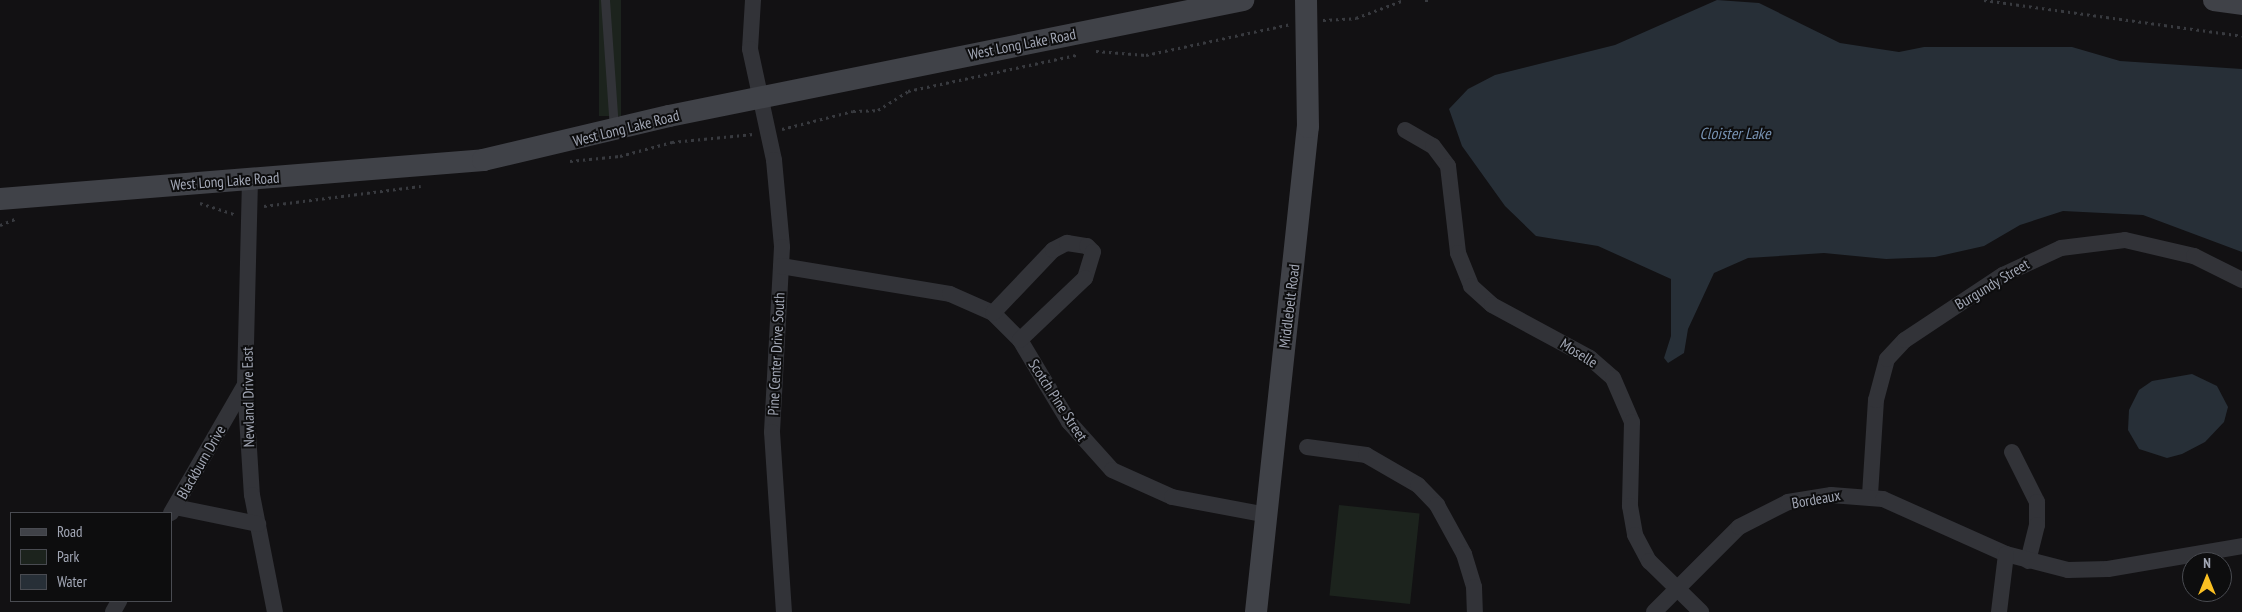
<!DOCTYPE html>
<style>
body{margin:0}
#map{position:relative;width:2242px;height:612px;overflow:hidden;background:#121113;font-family:"PT Sans Narrow",sans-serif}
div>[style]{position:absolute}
.green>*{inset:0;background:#1c231d;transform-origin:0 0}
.water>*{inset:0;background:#272f37}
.path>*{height:3px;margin-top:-1.5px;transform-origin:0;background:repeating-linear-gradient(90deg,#383a3f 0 2.5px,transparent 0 6.5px)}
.lane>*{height:9px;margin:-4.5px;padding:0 4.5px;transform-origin:4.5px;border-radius:4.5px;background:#323338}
.street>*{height:16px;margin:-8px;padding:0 8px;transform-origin:8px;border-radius:8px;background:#323338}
.secondary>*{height:22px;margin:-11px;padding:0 11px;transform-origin:11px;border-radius:11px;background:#404248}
span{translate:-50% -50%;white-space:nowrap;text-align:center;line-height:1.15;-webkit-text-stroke:4px #0d0d0e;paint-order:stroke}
.street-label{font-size:15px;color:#a2a7b5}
.water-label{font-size:16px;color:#7792b2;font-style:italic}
.legend{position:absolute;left:10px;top:512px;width:162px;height:90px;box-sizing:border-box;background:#0d0d0e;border:1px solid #494b51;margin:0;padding:6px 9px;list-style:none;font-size:15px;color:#a2a7b5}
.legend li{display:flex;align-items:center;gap:10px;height:25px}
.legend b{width:25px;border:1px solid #494b51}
.north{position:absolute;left:2182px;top:552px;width:50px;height:50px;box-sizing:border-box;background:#0d0d0e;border:1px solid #494b51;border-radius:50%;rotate:0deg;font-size:14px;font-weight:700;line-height:20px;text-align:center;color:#a2a7b5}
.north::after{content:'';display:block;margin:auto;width:18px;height:22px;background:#fbc022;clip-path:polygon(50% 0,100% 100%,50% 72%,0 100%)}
</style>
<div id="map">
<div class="green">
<i style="left:599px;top:0;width:22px;height:116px"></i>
<i style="left:1339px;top:505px;width:81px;height:91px;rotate:6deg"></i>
</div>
<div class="water">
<i style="clip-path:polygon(1717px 0,1759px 3px,1840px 43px,1899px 52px,1924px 47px,2072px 47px,2120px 61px,2242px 69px,2242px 252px,2143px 215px,2063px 211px,2020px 225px,1984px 246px,1935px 257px,1886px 259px,1824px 253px,1748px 258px,1714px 273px,1688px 329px,1684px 353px,1668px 363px,1664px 358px,1671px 336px,1671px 279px,1598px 246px,1536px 236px,1505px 206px,1462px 146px,1449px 109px,1468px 89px,1495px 75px,1615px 45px)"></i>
<i style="clip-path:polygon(2192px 374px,2217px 386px,2228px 407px,2224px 422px,2205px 442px,2182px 454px,2167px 458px,2139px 449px,2128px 430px,2129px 410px,2139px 390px,2152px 381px)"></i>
</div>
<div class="path">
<i style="left:1425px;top:0;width:7px"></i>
<i style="left:1984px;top:0;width:260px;rotate:7.9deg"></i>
<i style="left:1323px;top:20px;width:33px;rotate:-3deg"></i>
<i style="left:1356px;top:18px;width:51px;rotate:-20.6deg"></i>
<i style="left:1096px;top:51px;width:50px;rotate:4.6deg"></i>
<i style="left:1146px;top:55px;width:147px;rotate:-12.1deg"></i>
<i style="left:782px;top:129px;width:73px;rotate:-14.2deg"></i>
<i style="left:853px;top:111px;width:25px;rotate:-2deg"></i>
<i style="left:878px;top:110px;width:36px;rotate:-32deg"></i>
<i style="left:908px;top:91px;width:172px;rotate:-12.1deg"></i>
<i style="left:570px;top:161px;width:50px;rotate:-5.7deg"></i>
<i style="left:620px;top:156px;width:54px;rotate:-15.1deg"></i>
<i style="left:672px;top:142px;width:82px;rotate:-5.6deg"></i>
<i style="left:200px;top:203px;width:36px;rotate:18deg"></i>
<i style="left:264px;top:206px;width:158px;rotate:-7.3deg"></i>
<i style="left:0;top:225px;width:18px;rotate:-22deg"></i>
</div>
<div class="lane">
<i style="left:605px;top:0;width:128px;rotate:86deg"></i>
</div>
<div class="street">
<i style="left:753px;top:0;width:49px;rotate:93.5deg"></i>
<i style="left:750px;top:49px;width:114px;rotate:77.8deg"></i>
<i style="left:774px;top:160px;width:87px;rotate:84.7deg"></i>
<i style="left:782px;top:247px;width:185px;rotate:93.1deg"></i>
<i style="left:772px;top:432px;width:180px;rotate:86.2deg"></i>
<i style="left:1405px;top:130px;width:32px;rotate:30deg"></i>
<i style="left:1433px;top:146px;width:25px;rotate:53deg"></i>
<i style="left:1448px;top:166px;width:88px;rotate:83.4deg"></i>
<i style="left:1458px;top:253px;width:35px;rotate:68deg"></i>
<i style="left:1471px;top:286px;width:28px;rotate:42deg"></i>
<i style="left:1492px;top:305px;width:111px;rotate:28.4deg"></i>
<i style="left:1590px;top:358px;width:30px;rotate:41deg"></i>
<i style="left:1613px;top:378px;width:48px;rotate:66.6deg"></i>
<i style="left:1632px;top:422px;width:84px;rotate:91.4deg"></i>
<i style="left:1630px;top:506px;width:29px;rotate:80deg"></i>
<i style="left:1635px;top:535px;width:30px;rotate:62deg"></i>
<i style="left:1649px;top:561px;width:73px;rotate:44.4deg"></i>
<i style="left:250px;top:180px;width:205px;rotate:91.4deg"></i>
<i style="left:245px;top:385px;width:110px;rotate:86.4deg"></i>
<i style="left:252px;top:495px;width:119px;rotate:78.9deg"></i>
<i style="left:781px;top:266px;width:171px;rotate:9.4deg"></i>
<i style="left:950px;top:294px;width:47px;rotate:23.8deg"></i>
<i style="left:993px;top:313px;width:38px;rotate:45deg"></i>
<i style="left:1020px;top:340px;width:96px;rotate:59.1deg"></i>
<i style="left:1069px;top:422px;width:64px;rotate:48.1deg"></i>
<i style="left:1112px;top:470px;width:66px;rotate:24.2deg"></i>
<i style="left:1172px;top:497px;width:97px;rotate:10.7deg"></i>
<i style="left:993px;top:313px;width:87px;rotate:-46.4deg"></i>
<i style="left:1053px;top:250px;width:16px;rotate:-27deg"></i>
<i style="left:1067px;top:243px;width:20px;rotate:9deg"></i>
<i style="left:1087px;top:246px;width:8px;rotate:45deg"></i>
<i style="left:1093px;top:252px;width:27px;rotate:107deg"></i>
<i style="left:1085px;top:278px;width:90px;rotate:136.4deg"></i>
<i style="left:1307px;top:447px;width:60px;rotate:7.7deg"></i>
<i style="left:1366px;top:455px;width:60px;rotate:30deg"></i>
<i style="left:1418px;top:485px;width:28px;rotate:46deg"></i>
<i style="left:1437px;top:505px;width:56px;rotate:61.1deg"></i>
<i style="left:1464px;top:554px;width:34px;rotate:73deg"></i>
<i style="left:1474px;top:587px;width:25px;rotate:88deg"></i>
<i style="left:2012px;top:452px;width:56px;rotate:63.4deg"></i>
<i style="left:2037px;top:502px;width:23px;rotate:90deg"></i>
<i style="left:2037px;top:525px;width:37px;rotate:104deg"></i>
<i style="left:1870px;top:495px;width:95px;rotate:-86.4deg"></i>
<i style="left:1876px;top:400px;width:42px;rotate:-75deg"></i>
<i style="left:1887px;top:359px;width:26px;rotate:-47deg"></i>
<i style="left:1905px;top:340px;width:118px;rotate:-33.6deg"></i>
<i style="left:2003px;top:275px;width:64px;rotate:-25deg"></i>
<i style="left:2061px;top:248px;width:64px;rotate:-7.1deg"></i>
<i style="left:2125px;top:240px;width:71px;rotate:13.1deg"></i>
<i style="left:2194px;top:256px;width:54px;rotate:26.6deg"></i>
<i style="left:175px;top:507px;width:85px;rotate:11.6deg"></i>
<i style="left:171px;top:513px;width:148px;rotate:-60deg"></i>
<i style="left:113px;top:612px;width:13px;rotate:-61deg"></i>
<i style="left:1654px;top:612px;width:120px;rotate:-45deg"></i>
<i style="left:1739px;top:527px;width:55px;rotate:-27deg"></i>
<i style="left:1788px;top:502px;width:44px;rotate:-9.2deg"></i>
<i style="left:1831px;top:495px;width:52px;rotate:4.4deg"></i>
<i style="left:1883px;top:499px;width:135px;rotate:24.1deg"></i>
<i style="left:2006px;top:554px;width:64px;rotate:14.5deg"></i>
<i style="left:2068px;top:570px;width:40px;rotate:-1.4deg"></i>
<i style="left:2108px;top:569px;width:136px;rotate:-9.7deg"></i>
<i style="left:1999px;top:612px;width:58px;rotate:-83.1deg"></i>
</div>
<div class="secondary">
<i style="left:2214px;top:0;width:28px;rotate:8deg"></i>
<i style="left:0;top:199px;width:485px;rotate:-4.6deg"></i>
<i style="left:483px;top:160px;width:191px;rotate:-13.3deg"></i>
<i style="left:669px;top:116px;width:586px;rotate:-11.43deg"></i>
<i style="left:1256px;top:612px;width:488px;rotate:-83.9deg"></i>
<i style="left:1308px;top:127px;width:127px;rotate:-90.9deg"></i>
</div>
<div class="street-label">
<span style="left:1022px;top:44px;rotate:-11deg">West Long Lake Road</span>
<span style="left:626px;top:128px;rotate:-14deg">West Long Lake Road</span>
<span style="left:225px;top:181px;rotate:-4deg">West Long Lake Road</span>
<span style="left:1992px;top:284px;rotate:-31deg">Burgundy Street</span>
<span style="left:1289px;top:306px;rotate:-83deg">Middlebelt Road</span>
<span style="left:1579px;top:353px;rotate:32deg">Moselle</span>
<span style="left:776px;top:354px;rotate:-87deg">Pine Center Drive South</span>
<span style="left:248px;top:397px;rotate:-91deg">Newland Drive East</span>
<span style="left:1058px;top:400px;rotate:57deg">Scotch Pine Street</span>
<span style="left:201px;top:462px;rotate:-60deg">Blackburn Drive</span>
<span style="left:1816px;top:499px;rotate:-10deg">Bordeaux</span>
</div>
<div class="water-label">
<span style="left:1735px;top:133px">Cloister Lake</span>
</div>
<ul class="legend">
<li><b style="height:6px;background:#404248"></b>Road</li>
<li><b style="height:14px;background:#1c231d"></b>Park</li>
<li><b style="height:14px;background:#272f37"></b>Water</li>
</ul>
<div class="north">N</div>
</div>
